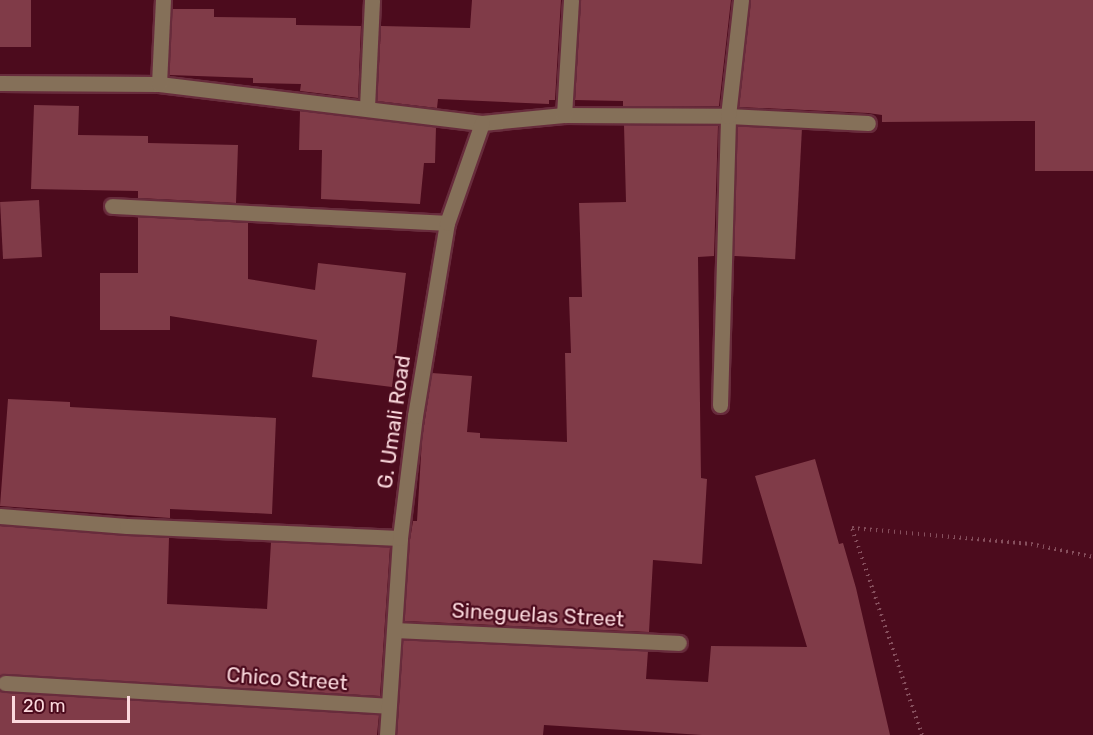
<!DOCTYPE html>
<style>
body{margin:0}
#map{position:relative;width:1093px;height:735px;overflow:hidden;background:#4c0b1d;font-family:Rubik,sans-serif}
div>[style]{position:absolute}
.building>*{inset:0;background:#803b48;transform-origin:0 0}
.path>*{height:4px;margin-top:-2px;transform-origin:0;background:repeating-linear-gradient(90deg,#864f5d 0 1.5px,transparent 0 6px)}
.roads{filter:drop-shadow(2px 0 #682c3c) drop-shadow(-2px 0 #682c3c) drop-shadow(0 2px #682c3c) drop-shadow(0 -2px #682c3c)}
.minor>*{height:15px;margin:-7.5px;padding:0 7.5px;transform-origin:7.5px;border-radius:7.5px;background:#857059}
span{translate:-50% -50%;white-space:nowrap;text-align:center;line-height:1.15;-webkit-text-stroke:4.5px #4c0b1d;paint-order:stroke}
.street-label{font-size:21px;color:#fbd9dd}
.scale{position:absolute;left:12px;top:696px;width:118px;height:27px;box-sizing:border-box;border:3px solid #fbd9dd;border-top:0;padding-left:8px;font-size:18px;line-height:21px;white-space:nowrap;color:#fbd9dd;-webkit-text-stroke:4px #4c0b1d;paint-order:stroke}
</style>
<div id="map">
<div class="building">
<i style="left:0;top:0;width:31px;height:47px"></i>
<i style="clip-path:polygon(472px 0,561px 0,555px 100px,549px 100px,549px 104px,438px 99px,437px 108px,377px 101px,381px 26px,470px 28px)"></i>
<i style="clip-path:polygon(581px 0,731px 0,719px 106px,623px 106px,623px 101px,575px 100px)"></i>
<i style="clip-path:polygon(751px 0,1093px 0,1093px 171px,1035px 171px,1035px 121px,882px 122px,882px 115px,868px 113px,739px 107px)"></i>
<i style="clip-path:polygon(172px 9px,214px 9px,214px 17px,296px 18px,296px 25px,361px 26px,358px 98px,300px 91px,301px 84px,253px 83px,253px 78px,169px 75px)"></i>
<i style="clip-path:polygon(34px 105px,79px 106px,78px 135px,148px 136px,148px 143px,238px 145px,236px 203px,138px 198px,138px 191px,31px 189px)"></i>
<i style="clip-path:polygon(300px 111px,436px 127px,435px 163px,424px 163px,420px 204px,321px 199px,322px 150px,299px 150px)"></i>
<i style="clip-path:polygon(624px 125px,718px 126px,714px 256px,698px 257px,701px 478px,707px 479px,702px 564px,653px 560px,649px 632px,404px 621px,409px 546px,413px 521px,417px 521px,422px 439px,432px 373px,472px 376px,467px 432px,480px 433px,480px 438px,567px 442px,565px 353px,571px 353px,569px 297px,582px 297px,579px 203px,626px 202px)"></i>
<i style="left:737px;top:126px;width:65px;height:130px;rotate:3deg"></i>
<i style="left:39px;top:200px;width:57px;height:39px;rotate:87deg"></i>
<i style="clip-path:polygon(138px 217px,248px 223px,248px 279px,315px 290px,318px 263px,406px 273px,392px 387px,312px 377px,317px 340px,170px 316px,170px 330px,100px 330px,100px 273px,138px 273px)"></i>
<i style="clip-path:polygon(8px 399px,70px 402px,70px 407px,276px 418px,272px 514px,170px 509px,170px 518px,0 506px)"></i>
<i style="clip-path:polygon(815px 459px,839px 544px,843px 543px,856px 588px,890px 735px,702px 735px,544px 725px,543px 735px,397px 735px,403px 640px,648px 651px,646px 679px,708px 682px,711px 646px,807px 647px,755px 476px)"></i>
<i style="clip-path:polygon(0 526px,169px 538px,167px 604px,267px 609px,271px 542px,390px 547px,380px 696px,0 675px)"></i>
<i style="clip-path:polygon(0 691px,379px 715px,377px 735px,0 735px)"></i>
</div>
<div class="path">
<i style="left:922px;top:735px;width:219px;rotate:-108.7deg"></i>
<i style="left:852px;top:528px;width:180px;rotate:5.1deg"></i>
<i style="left:1031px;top:544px;width:63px;rotate:11.8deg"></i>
</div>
<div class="roads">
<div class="minor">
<i style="left:0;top:83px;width:159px;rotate:0.4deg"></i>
<i style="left:159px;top:84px;width:325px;rotate:6.9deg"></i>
<i style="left:482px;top:123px;width:82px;rotate:-5.6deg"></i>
<i style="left:564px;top:115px;width:164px;rotate:0.3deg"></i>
<i style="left:728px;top:116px;width:140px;rotate:2.9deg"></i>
<i style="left:159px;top:84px;width:84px;rotate:-87.3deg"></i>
<i style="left:367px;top:107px;width:107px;rotate:-87.3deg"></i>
<i style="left:564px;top:115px;width:115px;rotate:-86.5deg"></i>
<i style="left:112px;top:206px;width:335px;rotate:2.9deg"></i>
<i style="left:720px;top:405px;width:289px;rotate:-88.4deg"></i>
<i style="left:728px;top:116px;width:117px;rotate:-83.6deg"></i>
<i style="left:0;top:516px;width:127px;rotate:4.5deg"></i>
<i style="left:127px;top:526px;width:273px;rotate:2.5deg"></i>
<i style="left:396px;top:630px;width:283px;rotate:2.6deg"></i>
<i style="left:5px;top:683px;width:384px;rotate:3.4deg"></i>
<i style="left:387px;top:735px;width:197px;rotate:-86.2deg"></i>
<i style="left:400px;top:538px;width:123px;rotate:-83deg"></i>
<i style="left:415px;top:416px;width:196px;rotate:-80.6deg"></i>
<i style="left:447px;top:223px;width:106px;rotate:-70.7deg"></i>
</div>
</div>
<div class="street-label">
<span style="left:394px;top:422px;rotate:-82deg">G. Umali Road</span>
<span style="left:538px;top:615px;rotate:3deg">Sineguelas Street</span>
<span style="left:287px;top:679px;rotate:4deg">Chico Street</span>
</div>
<div class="scale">20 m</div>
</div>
